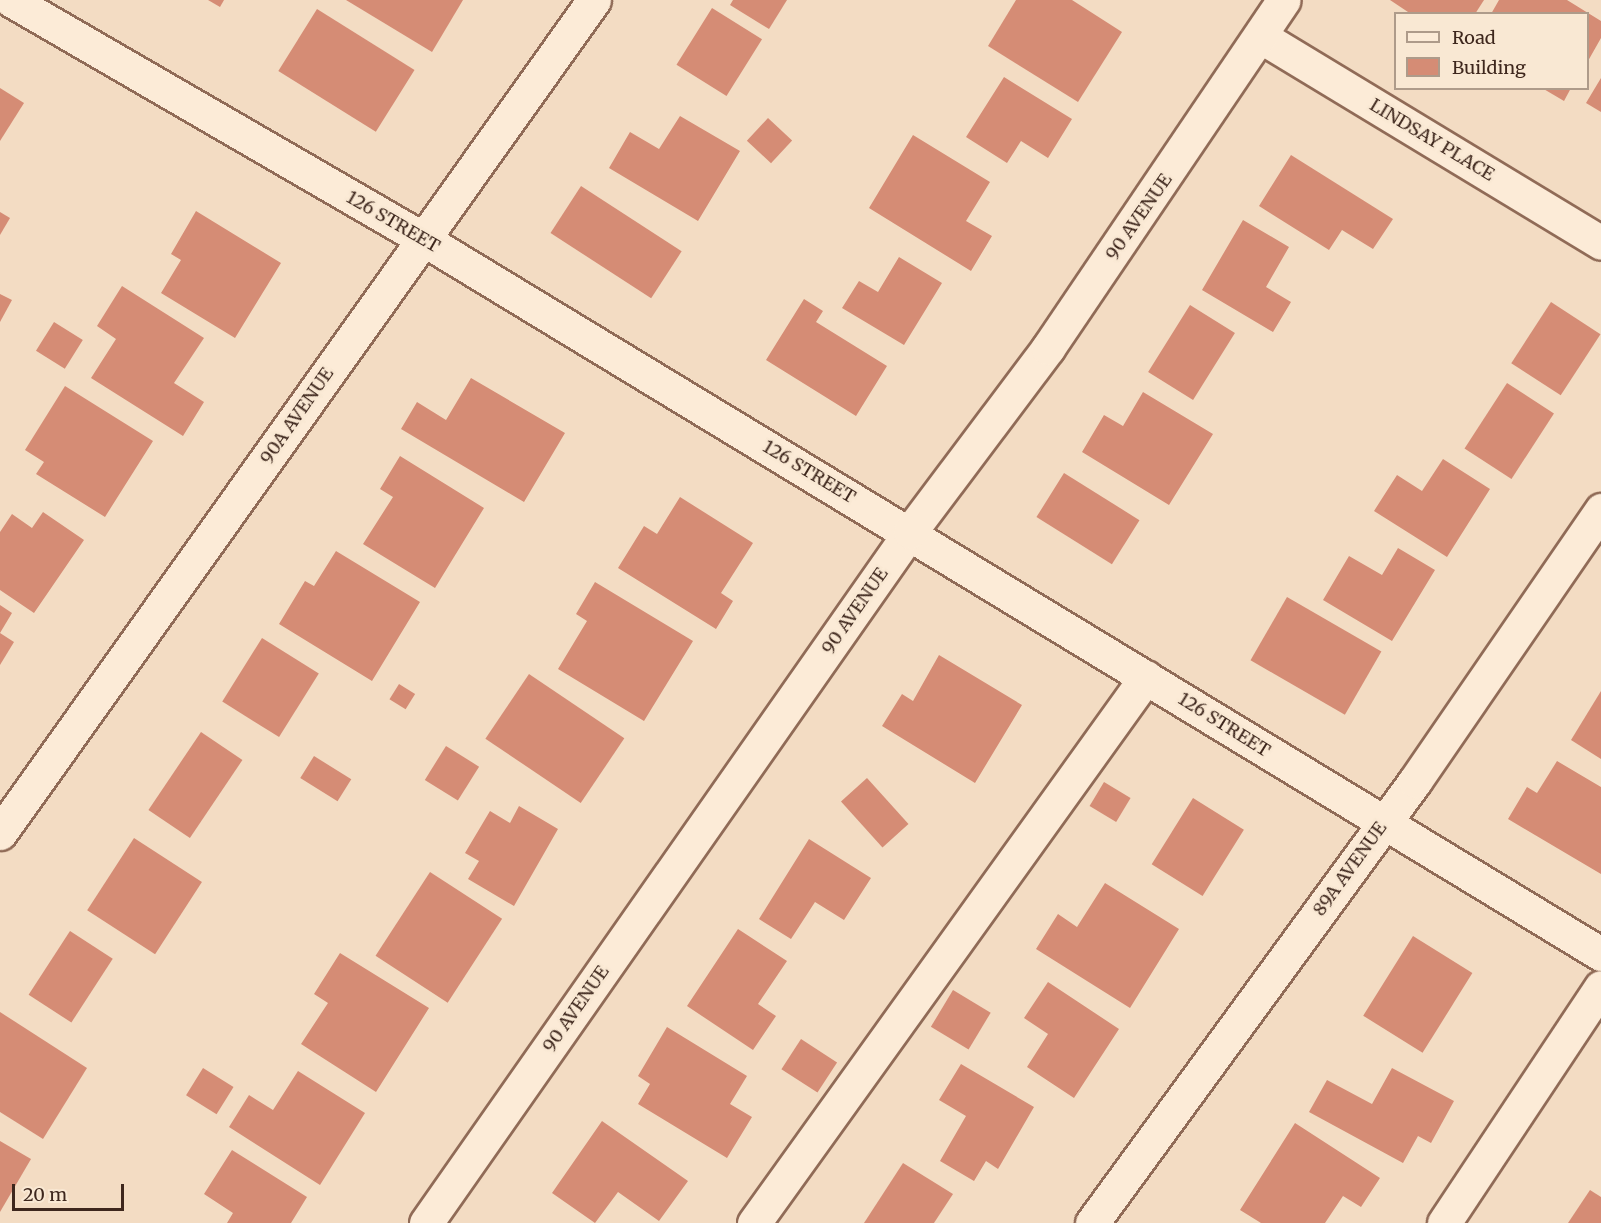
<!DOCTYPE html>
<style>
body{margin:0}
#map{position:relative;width:1601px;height:1223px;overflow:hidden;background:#f3dcc3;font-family:Merriweather,serif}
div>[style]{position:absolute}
.building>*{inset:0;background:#d58c75;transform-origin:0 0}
.roads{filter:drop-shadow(2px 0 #906b57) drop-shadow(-2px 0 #906b57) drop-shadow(0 2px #906b57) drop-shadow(0 -2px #906b57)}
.minor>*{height:33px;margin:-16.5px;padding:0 16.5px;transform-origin:16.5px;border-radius:16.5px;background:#fcebd7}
span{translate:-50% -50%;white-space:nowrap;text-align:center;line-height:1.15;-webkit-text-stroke:5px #f9e8d3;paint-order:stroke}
.street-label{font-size:18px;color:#3e271d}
.legend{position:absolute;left:1394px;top:12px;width:195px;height:78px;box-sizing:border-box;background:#f9e8d3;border:2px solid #ae9b8a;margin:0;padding:8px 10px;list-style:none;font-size:18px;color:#3e271d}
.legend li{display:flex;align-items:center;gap:12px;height:30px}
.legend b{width:30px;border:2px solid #ae9b8a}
.scale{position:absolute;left:12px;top:1184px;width:112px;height:27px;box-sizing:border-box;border:3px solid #3e271d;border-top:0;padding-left:8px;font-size:18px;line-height:21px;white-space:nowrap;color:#3e271d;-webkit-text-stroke:4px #f9e8d3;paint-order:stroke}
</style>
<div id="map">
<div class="building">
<i style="clip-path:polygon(208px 0,224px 0,220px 7px)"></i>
<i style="clip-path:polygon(346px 0,463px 0,432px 52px)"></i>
<i style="clip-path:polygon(733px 0,787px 0,769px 29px,730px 5px)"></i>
<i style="clip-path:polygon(1016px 0,1072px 0,1122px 32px,1078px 102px,988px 46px)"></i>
<i style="clip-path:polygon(1390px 0,1484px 0,1475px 14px,1411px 14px)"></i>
<i style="clip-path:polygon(1499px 0,1567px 0,1601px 21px,1601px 38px,1588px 61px,1588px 14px,1491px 14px)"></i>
<i style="left:712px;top:8px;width:59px;height:67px;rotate:32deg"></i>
<i style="left:317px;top:9px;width:115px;height:73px;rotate:32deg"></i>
<i style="clip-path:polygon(1004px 77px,1072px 119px,1048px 158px,1021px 141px,1007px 163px,966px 137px)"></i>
<i style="clip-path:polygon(1601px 78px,1601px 112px,1586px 103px)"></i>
<i style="clip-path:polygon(0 88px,24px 103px,0 141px)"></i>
<i style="clip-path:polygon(1542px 88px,1571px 88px,1564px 101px)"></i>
<i style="clip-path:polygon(680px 116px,740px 151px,698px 221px,609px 168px,630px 132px,659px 149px)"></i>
<i style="left:768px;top:118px;width:33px;height:31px;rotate:43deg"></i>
<i style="clip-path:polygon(913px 135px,990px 182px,966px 221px,992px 236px,971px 271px,869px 208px)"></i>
<i style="clip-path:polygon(1291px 155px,1393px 219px,1373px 249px,1342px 230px,1329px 250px,1259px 206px)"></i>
<i style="left:581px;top:186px;width:120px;height:56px;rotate:33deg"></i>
<i style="clip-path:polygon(196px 211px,281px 263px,235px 338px,161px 293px,181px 260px,171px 254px)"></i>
<i style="clip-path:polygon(0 212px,10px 218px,0 235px)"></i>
<i style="clip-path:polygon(1243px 220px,1289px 247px,1266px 287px,1291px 302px,1273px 332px,1202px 290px)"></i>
<i style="clip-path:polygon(899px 257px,942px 283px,904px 345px,842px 308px,859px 281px,878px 292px)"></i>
<i style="clip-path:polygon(122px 286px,204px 338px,174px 383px,204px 402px,183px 436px,91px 378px,116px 339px,97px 326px)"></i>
<i style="clip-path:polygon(0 294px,12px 300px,0 322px)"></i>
<i style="clip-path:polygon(804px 299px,823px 311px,816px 322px,887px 366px,856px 416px,766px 360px)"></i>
<i style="left:1551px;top:302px;width:59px;height:73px;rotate:33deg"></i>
<i style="left:1190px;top:305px;width:53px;height:79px;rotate:32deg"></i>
<i style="left:54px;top:322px;width:34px;height:34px;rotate:32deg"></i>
<i style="clip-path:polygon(471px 378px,565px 433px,524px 502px,401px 429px,417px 402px,446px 420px)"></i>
<i style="left:1507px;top:383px;width:56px;height:78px;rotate:33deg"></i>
<i style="clip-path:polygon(65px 386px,153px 441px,105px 517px,36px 474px,44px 462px,25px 450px)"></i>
<i style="clip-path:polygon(1143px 392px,1213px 434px,1169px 505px,1082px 452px,1104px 415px,1123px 426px)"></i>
<i style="clip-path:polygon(400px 456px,484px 508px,435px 588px,363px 544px,393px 497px,380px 489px)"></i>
<i style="clip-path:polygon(1443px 459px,1490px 489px,1447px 557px,1374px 511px,1397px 475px,1422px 491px)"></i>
<i style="left:1064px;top:473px;width:89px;height:52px;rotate:32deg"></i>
<i style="clip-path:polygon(680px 497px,753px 543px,721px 593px,733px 601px,716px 629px,618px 568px,644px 526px,657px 534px)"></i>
<i style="clip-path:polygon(43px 512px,84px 540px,34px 613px,0 590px,0 532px,12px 514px,32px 528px)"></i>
<i style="clip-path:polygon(1398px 548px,1435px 570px,1392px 641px,1323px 600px,1349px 556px,1382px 575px)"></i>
<i style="clip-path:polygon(336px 551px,420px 602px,372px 681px,279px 624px,305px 581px,314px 586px)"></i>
<i style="clip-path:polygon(595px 582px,693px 641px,644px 721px,558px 669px,587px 621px,576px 614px)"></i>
<i style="left:1287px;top:597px;width:109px;height:73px;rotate:30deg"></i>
<i style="clip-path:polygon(0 605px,12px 613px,0 633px)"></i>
<i style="clip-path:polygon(0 633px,14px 642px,0 665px)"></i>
<i style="left:262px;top:638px;width:67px;height:75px;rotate:32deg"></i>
<i style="clip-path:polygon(939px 655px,1022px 705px,975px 783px,882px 726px,902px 694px,913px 701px)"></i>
<i style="left:529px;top:674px;width:115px;height:78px;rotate:34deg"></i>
<i style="left:399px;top:684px;width:19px;height:18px;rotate:32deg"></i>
<i style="clip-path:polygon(1601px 691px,1601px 759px,1571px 740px)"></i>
<i style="left:201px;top:732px;width:50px;height:94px;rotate:34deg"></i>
<i style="left:446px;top:746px;width:39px;height:40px;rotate:32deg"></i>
<i style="left:314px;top:756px;width:44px;height:26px;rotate:32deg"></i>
<i style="clip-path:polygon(1557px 761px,1601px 787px,1601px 874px,1508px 819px,1527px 787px,1537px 793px)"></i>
<i style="left:867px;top:778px;width:62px;height:35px;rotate:48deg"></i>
<i style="left:1104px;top:782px;width:31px;height:28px;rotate:31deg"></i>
<i style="left:1193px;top:798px;width:60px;height:78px;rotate:32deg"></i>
<i style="clip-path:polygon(519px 806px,558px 829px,514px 906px,468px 879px,479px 861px,465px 853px,490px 811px,510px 823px)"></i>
<i style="left:134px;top:838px;width:81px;height:86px;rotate:33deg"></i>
<i style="clip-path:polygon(809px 839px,871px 878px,844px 920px,815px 902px,791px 939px,759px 919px)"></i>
<i style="left:430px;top:872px;width:86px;height:100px;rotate:33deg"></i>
<i style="clip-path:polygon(1105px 883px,1179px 929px,1130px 1008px,1036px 949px,1058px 914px,1077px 927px)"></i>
<i style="clip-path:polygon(738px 929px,787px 961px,758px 1004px,776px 1016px,753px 1050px,687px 1006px)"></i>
<i style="left:70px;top:931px;width:51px;height:76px;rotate:33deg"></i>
<i style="left:1413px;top:936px;width:70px;height:94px;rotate:32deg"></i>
<i style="clip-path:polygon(340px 953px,429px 1008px,376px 1092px,301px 1044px,328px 1003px,314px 994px)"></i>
<i style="clip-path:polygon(1048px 982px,1119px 1029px,1074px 1098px,1027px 1067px,1048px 1034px,1024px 1018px)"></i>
<i style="left:953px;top:990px;width:44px;height:43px;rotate:31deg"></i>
<i style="clip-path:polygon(0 1012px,87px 1068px,43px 1139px,0 1112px)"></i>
<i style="clip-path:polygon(667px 1027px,747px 1076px,730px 1104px,752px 1117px,727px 1158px,638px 1104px,650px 1084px,638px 1076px)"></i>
<i style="left:801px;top:1039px;width:43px;height:36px;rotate:33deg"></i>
<i style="clip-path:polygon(961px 1064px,1034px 1107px,998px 1169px,986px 1161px,974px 1181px,940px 1161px,966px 1116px,939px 1100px)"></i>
<i style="left:203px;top:1068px;width:36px;height:32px;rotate:32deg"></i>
<i style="clip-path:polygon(1392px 1068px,1454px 1101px,1431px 1143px,1418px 1136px,1403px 1163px,1309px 1112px,1327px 1080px,1372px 1104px)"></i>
<i style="clip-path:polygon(298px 1071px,365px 1113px,320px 1185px,229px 1127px,249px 1095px,273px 1110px)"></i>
<i style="clip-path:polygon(602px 1121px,688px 1181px,659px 1221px,618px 1192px,595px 1223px,552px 1193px)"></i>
<i style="clip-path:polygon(1295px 1123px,1380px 1178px,1361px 1207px,1343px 1196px,1325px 1223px,1261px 1223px,1240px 1210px)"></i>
<i style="clip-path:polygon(0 1141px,31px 1159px,0 1212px)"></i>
<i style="clip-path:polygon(232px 1150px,307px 1197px,291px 1223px,227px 1223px,233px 1213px,204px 1194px)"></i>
<i style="clip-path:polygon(903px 1163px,953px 1194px,934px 1223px,864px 1223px)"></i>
<i style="clip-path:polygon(1590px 1190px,1601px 1197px,1601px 1223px,1568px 1223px)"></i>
</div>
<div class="roads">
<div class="minor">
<i style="left:11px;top:0;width:476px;rotate:30.1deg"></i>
<i style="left:423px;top:239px;width:1378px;rotate:31.26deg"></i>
<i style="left:1263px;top:38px;width:395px;rotate:31.2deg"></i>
<i style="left:0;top:833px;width:1023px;rotate:-54.51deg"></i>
<i style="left:426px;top:1223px;width:844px;rotate:-54.99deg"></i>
<i style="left:910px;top:532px;width:230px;rotate:-53.1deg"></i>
<i style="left:1048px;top:348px;width:420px;rotate:-55.9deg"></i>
<i style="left:754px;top:1223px;width:672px;rotate:-54.32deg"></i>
<i style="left:1092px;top:1223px;width:547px;rotate:-53.84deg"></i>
<i style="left:1415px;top:781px;width:329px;rotate:-55.5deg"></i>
<i style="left:1444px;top:1223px;width:283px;rotate:-56.4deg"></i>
</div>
</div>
<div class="street-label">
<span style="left:1432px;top:140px;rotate:31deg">LINDSAY PLACE</span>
<span style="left:1139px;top:217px;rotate:-55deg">90 AVENUE</span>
<span style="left:393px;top:222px;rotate:30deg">126 STREET</span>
<span style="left:297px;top:416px;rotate:-55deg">90A AVENUE</span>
<span style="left:809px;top:472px;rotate:31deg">126 STREET</span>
<span style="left:855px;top:611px;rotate:-55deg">90 AVENUE</span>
<span style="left:1224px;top:725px;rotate:32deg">126 STREET</span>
<span style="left:1350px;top:869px;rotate:-54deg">89A AVENUE</span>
<span style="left:576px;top:1009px;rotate:-55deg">90 AVENUE</span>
</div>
<ul class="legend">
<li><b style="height:8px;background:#fcebd7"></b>Road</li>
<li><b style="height:16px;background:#d58c75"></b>Building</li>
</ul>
<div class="scale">20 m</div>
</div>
